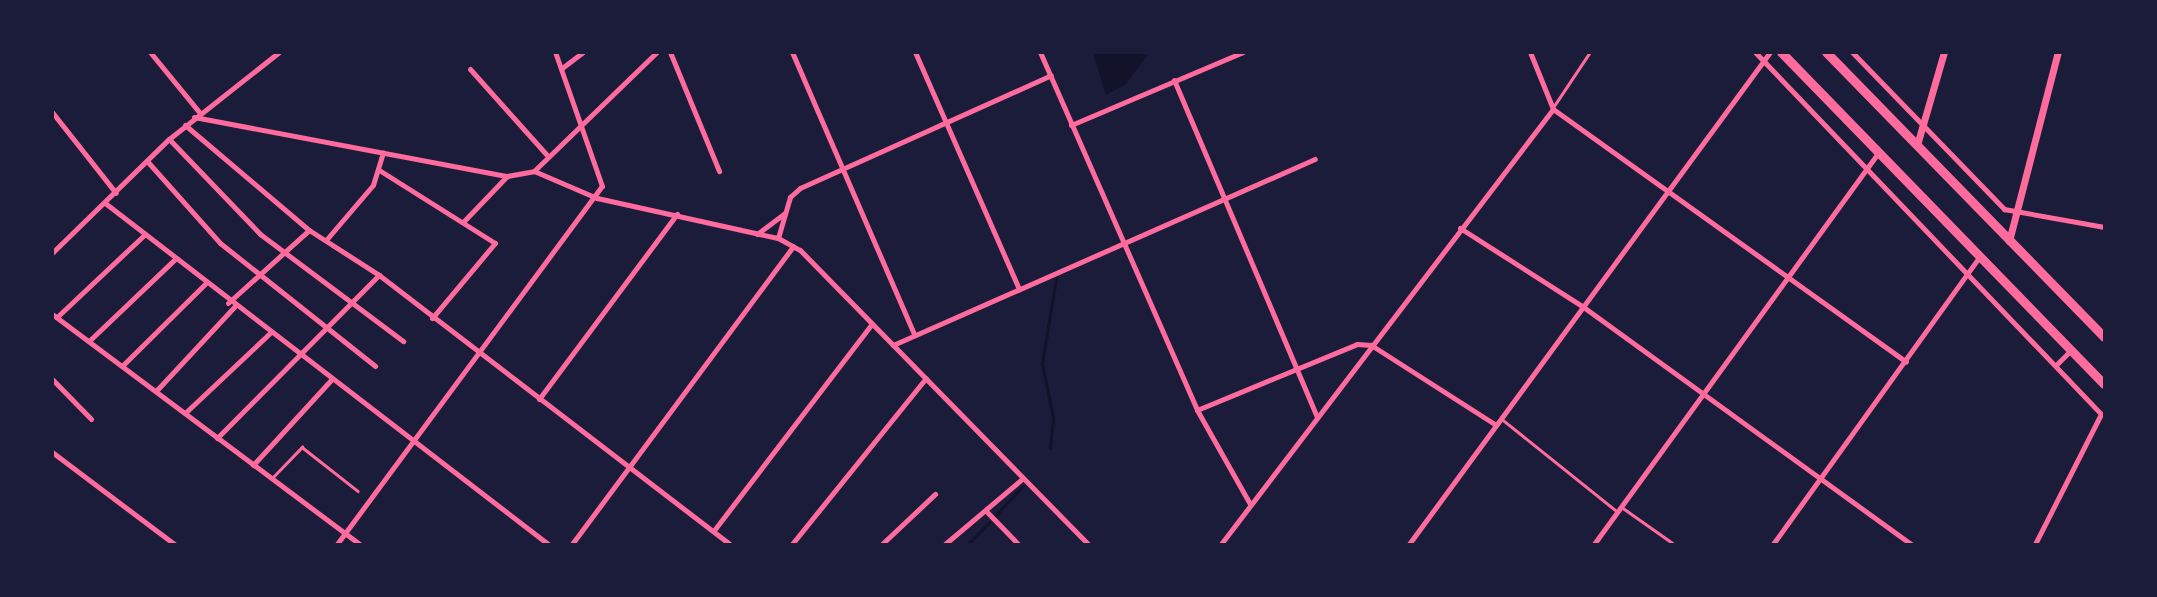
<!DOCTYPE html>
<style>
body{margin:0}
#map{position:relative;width:2157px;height:597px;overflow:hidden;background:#1b1b3a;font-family:"Varela Round",sans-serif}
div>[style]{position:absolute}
.water>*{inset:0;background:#12122b}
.stream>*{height:2.5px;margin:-1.25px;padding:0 1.25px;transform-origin:1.25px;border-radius:1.25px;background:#12122b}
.service>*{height:2.5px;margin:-1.25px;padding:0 1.25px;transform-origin:1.25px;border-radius:1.25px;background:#ff6b9d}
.minor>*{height:5px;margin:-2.5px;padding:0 2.5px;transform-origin:2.5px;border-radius:2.5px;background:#ff6b9d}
.tertiary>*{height:7px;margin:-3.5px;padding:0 3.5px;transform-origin:3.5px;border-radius:3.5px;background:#ff6b9d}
.trunk>*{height:9px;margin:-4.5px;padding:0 4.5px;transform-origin:4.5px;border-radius:4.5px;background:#ff6b9d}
span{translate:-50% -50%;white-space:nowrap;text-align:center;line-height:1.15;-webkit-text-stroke:5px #1b1b3a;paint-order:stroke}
.frame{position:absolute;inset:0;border:54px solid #1b1b3a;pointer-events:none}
</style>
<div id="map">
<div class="water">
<i style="clip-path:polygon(1093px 53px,1093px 52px,1149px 53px,1126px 84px,1106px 95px)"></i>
</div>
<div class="stream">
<i style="left:1050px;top:448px;width:30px;rotate:-84deg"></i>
<i style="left:1053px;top:418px;width:55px;rotate:-101.5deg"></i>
<i style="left:1042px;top:364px;width:93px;rotate:-80.7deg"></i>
<i style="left:995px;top:516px;width:40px;rotate:-47deg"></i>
<i style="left:968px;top:544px;width:30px;rotate:-46deg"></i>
</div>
<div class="service">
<i style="left:1554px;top:106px;width:65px;rotate:-56.3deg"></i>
<i style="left:1503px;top:420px;width:147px;rotate:38.7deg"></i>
<i style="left:273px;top:477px;width:42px;rotate:-46deg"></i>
<i style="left:302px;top:447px;width:71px;rotate:38.2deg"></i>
<i style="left:1623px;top:508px;width:62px;rotate:35.2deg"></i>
</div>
<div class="minor">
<i style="left:150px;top:52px;width:79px;rotate:50.7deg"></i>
<i style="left:670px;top:52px;width:129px;rotate:67.6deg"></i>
<i style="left:792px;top:52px;width:307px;rotate:66.6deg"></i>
<i style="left:915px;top:52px;width:259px;rotate:66.3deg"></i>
<i style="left:1040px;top:52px;width:391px;rotate:66.3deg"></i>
<i style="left:1197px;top:410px;width:108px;rotate:60.6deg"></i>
<i style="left:1530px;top:52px;width:61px;rotate:68deg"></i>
<i style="left:1553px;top:109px;width:434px;rotate:35.6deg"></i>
<i style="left:1755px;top:52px;width:501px;rotate:46.29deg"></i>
<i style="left:2101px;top:414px;width:146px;rotate:116.9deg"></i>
<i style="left:1852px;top:52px;width:219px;rotate:45.9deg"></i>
<i style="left:2004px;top:209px;width:102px;rotate:10.2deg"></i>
<i style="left:562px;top:68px;width:26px;rotate:-37deg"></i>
<i style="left:470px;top:69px;width:114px;rotate:48.2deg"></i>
<i style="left:1174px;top:80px;width:366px;rotate:67deg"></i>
<i style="left:52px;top:112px;width:103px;rotate:51.7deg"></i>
<i style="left:194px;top:117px;width:319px;rotate:10.7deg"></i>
<i style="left:507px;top:176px;width:27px;rotate:-10deg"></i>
<i style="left:534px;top:171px;width:171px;rotate:-44.1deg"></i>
<i style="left:185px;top:125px;width:162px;rotate:40.3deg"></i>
<i style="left:309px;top:230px;width:83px;rotate:32.7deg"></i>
<i style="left:379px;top:275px;width:442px;rotate:37.5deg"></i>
<i style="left:1071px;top:125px;width:187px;rotate:-23deg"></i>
<i style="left:169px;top:139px;width:132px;rotate:46.2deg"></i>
<i style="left:260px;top:234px;width:179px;rotate:36.8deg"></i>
<i style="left:147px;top:161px;width:110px;rotate:48.3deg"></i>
<i style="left:220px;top:243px;width:198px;rotate:38.4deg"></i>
<i style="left:379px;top:170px;width:137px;rotate:32.2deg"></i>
<i style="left:495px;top:243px;width:98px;rotate:130deg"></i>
<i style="left:534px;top:171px;width:69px;rotate:23.2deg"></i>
<i style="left:597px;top:198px;width:185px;rotate:12.5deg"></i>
<i style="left:778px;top:238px;width:25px;rotate:29deg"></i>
<i style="left:800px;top:250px;width:412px;rotate:45.6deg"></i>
<i style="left:105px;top:203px;width:559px;rotate:37.59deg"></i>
<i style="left:464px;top:221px;width:62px;rotate:-46.3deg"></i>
<i style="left:1460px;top:228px;width:145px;rotate:32.6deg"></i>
<i style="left:1582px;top:306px;width:406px;rotate:35.9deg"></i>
<i style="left:757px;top:234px;width:35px;rotate:-37deg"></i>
<i style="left:778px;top:238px;width:43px;rotate:-73.7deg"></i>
<i style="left:790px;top:197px;width:13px;rotate:-42deg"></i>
<i style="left:800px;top:188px;width:275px;rotate:-24.2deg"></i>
<i style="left:326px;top:240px;width:72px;rotate:-49.5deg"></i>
<i style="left:373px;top:185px;width:34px;rotate:-73deg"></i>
<i style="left:52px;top:253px;width:163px;rotate:-44.3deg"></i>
<i style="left:169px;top:139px;width:140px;rotate:-38.3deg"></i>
<i style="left:228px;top:303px;width:109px;rotate:-42deg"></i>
<i style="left:52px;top:314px;width:384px;rotate:36.8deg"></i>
<i style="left:57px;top:317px;width:120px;rotate:-43.3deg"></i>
<i style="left:89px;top:341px;width:119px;rotate:-43.6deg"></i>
<i style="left:893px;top:345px;width:461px;rotate:-23.8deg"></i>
<i style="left:2056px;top:365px;width:21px;rotate:-45deg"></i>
<i style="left:122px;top:366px;width:118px;rotate:-44.7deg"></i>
<i style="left:52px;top:379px;width:56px;rotate:45.7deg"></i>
<i style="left:156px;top:391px;width:115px;rotate:-47.1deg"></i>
<i style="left:539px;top:399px;width:231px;rotate:-53.3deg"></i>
<i style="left:1197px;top:410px;width:173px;rotate:-22.4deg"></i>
<i style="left:1357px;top:344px;width:14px;rotate:4deg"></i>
<i style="left:1371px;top:345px;width:148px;rotate:32.6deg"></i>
<i style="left:185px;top:413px;width:117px;rotate:-43.3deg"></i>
<i style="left:217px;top:438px;width:230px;rotate:-45.2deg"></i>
<i style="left:52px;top:452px;width:153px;rotate:37deg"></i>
<i style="left:253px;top:465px;width:115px;rotate:-47.5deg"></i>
<i style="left:988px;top:513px;width:43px;rotate:45.9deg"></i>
<i style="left:715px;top:529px;width:258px;rotate:-52.6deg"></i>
<i style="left:337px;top:544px;width:445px;rotate:-53.5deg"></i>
<i style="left:602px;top:186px;width:142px;rotate:-109.3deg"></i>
<i style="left:572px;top:544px;width:371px;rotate:-53.4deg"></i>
<i style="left:792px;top:544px;width:213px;rotate:-51.1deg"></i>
<i style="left:882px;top:544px;width:73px;rotate:-43.3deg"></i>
<i style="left:945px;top:544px;width:102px;rotate:-40.2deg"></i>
<i style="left:1221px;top:544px;width:547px;rotate:-52.65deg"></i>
<i style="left:1409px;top:544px;width:610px;rotate:-53.73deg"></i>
<i style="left:1594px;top:544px;width:483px;rotate:-54deg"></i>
<i style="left:1773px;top:544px;width:353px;rotate:-54.3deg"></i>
</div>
<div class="tertiary">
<i style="left:1917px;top:145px;width:97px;rotate:-73.8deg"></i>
<i style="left:2009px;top:241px;width:195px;rotate:-75.5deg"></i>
</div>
<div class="trunk">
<i style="left:1781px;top:52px;width:463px;rotate:45.8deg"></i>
<i style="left:1826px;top:52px;width:398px;rotate:45.7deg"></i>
</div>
<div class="frame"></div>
</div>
